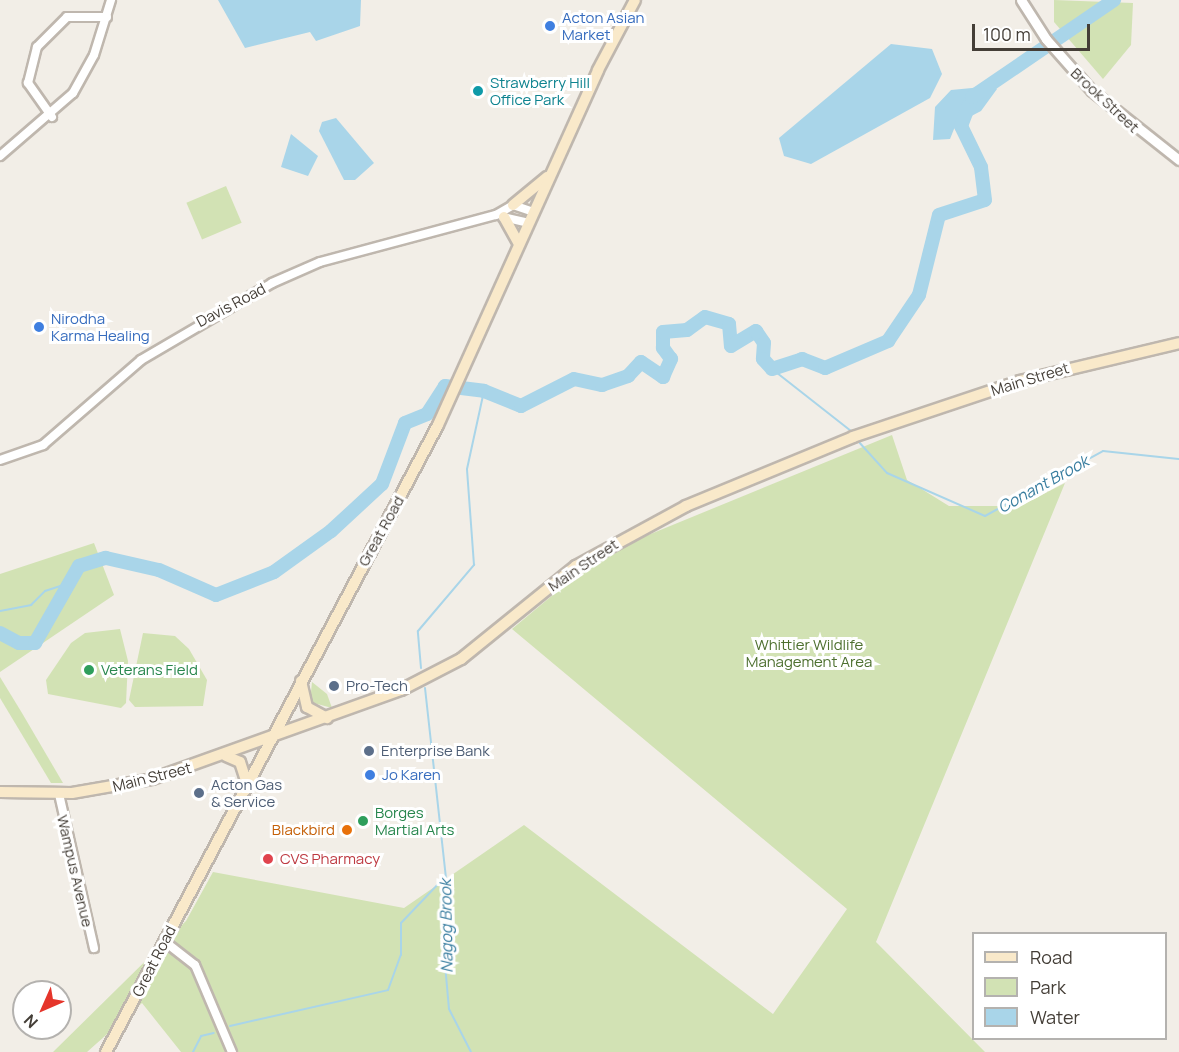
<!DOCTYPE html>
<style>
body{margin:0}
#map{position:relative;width:1179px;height:1052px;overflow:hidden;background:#f2eee7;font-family:Manrope,sans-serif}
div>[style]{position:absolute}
.green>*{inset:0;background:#d2e2b4;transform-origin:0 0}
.water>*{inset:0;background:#a9d5e9}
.stream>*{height:2px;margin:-1px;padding:0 1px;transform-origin:1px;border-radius:1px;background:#a9d5e9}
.river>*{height:14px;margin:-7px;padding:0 7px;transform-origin:7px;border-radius:7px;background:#a9d5e9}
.roads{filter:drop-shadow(2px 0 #bfb7ae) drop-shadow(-2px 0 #bfb7ae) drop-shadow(0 2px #bfb7ae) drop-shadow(0 -2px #bfb7ae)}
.minor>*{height:8px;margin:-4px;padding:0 4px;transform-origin:4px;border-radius:4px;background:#fff}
.tertiary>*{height:9px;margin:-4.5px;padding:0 4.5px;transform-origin:4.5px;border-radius:4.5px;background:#fff}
.secondary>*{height:10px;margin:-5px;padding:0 5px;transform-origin:5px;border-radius:5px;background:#f9e9ca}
.dots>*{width:16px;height:16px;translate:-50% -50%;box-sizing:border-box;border:3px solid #fff;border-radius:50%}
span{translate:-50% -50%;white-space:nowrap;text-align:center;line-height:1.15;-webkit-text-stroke:6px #fff;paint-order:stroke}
.shop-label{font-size:15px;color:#366cbe}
.left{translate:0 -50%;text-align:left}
.culture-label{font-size:15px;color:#0d838f}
.street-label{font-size:15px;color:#443e37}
.park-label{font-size:15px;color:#4e7030}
.leisure-label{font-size:15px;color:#27864d}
.service-label{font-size:15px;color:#4e5e75}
.food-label{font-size:15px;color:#c56008}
.right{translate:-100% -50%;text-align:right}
.health-label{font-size:15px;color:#be3a42}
.water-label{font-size:16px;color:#387d9f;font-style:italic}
.legend{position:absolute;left:972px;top:932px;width:195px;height:108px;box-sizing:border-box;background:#fff;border:2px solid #b4b2af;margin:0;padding:8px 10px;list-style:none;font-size:18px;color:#443e37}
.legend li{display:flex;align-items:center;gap:12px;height:30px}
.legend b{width:30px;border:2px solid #b4b2af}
.north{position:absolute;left:12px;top:980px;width:60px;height:60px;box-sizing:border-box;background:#fff;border:2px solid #b4b2af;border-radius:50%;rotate:225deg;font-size:16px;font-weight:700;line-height:24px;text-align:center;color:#443e37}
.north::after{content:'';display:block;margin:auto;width:21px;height:27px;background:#e5352b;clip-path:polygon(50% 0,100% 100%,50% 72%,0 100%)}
.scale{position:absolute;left:972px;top:24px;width:118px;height:27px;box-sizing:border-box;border:3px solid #443e37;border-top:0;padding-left:8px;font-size:18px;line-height:21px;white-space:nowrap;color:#443e37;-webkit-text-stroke:4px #fff;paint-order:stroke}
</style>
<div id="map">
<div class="green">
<i style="clip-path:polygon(1054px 0,1133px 3px,1131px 45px,1103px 79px,1054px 22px)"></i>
<i style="left:226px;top:186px;width:40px;height:43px;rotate:67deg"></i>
<i style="clip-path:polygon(892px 435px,907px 480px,949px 506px,1020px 506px,1065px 483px,876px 942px,985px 1052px,181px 1052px,142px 1003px,87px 1052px,53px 1052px,186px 921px,213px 872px,404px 908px,524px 825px,773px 1014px,847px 909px,512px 629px,572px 579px,636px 540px)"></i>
<i style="clip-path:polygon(94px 543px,114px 595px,0 672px,0 574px)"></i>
<i style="clip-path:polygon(120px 629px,128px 661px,126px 703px,121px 708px,48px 694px,46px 680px,71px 643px,85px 633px)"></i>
<i style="clip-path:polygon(143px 633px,175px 636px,189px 649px,207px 680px,203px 706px,135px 707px,129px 700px)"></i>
<i style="clip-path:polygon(0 677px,22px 713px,63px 783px,51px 783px,0 698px)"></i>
<i style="clip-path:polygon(312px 682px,327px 694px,332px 708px,310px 702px)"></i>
</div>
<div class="water">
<i style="clip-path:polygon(218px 0,361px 0,360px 26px,316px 41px,310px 32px,245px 48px)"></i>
<i style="clip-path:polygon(891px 44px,932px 49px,942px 74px,930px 98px,811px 164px,784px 156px,779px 138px)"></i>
<i style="clip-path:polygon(993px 86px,997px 89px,981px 111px,956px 124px,950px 139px,933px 140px,935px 107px,951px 90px)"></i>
<i style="clip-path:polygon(336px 118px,374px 163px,355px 180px,344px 180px,319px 131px,322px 122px)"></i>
<i style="clip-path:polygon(291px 134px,318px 156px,308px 176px,281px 167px)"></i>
</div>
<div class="stream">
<i style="left:772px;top:369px;width:100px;rotate:38.1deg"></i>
<i style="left:858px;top:441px;width:43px;rotate:47.8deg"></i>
<i style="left:887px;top:473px;width:107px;rotate:23.7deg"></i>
<i style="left:985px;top:516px;width:135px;rotate:-28.8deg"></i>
<i style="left:1103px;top:451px;width:76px;rotate:6deg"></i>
<i style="left:0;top:611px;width:32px;rotate:-11deg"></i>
<i style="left:31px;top:605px;width:20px;rotate:-45deg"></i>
<i style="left:45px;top:591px;width:25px;rotate:-18deg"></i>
<i style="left:421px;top:668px;width:37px;rotate:-95deg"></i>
<i style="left:418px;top:631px;width:87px;rotate:-49.7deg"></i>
<i style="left:474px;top:565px;width:96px;rotate:-94.2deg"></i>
<i style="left:467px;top:469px;width:80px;rotate:-77.7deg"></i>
<i style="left:425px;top:688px;width:220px;rotate:83.7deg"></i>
<i style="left:449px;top:907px;width:46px;rotate:96.2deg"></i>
<i style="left:444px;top:953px;width:56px;rotate:84.9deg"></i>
<i style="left:449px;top:1009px;width:48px;rotate:62.9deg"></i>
<i style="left:230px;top:1026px;width:162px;rotate:-12.8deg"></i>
<i style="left:388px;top:990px;width:37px;rotate:-70deg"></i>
<i style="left:401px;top:955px;width:32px;rotate:-90deg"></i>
<i style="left:401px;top:923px;width:62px;rotate:-46.3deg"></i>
<i style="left:193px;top:1052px;width:18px;rotate:-63deg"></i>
<i style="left:201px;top:1036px;width:13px;rotate:-13deg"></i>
</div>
<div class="river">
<i style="left:0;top:633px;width:21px;rotate:28deg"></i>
<i style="left:19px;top:643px;width:16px"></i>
<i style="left:35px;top:643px;width:89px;rotate:-60.3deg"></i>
<i style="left:79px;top:566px;width:28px;rotate:-17deg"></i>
<i style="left:106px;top:558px;width:54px;rotate:12.8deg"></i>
<i style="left:159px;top:570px;width:62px;rotate:23.7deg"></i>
<i style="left:216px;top:595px;width:62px;rotate:-21.6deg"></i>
<i style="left:274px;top:572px;width:70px;rotate:-35.7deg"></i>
<i style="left:331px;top:531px;width:69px;rotate:-42.7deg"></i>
<i style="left:382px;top:484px;width:65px;rotate:-69.3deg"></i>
<i style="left:405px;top:423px;width:24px;rotate:-22deg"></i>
<i style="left:427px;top:414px;width:33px;rotate:-57deg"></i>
<i style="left:445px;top:386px;width:39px;rotate:7deg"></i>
<i style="left:484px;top:391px;width:40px;rotate:22deg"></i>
<i style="left:521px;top:406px;width:59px;rotate:-27deg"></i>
<i style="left:574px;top:379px;width:29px;rotate:12deg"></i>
<i style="left:602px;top:385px;width:28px;rotate:-19deg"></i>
<i style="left:628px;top:376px;width:19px;rotate:-47deg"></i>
<i style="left:641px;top:362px;width:27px;rotate:34deg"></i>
<i style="left:663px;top:377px;width:20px;rotate:-66deg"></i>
<i style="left:671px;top:359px;width:14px;rotate:-126deg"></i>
<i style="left:663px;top:348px;width:16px;rotate:-90deg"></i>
<i style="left:663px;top:332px;width:24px;rotate:-5deg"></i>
<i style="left:687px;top:330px;width:22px;rotate:-36deg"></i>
<i style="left:705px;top:317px;width:25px;rotate:16deg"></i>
<i style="left:729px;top:324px;width:22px;rotate:85deg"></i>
<i style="left:731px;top:346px;width:29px;rotate:-31deg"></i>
<i style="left:756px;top:331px;width:14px;rotate:56deg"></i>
<i style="left:764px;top:343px;width:16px;rotate:94deg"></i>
<i style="left:763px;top:359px;width:13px;rotate:48deg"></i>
<i style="left:772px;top:369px;width:32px;rotate:-18deg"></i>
<i style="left:802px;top:359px;width:25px;rotate:21deg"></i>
<i style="left:825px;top:368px;width:69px;rotate:-23.2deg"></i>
<i style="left:888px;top:341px;width:55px;rotate:-56deg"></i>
<i style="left:919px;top:295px;width:82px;rotate:-76deg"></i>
<i style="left:939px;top:215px;width:48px;rotate:-18.1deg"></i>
<i style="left:985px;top:200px;width:33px;rotate:-97deg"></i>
<i style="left:981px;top:167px;width:46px;rotate:-116deg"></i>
<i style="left:961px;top:126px;width:31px;rotate:-69deg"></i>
<i style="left:972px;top:97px;width:172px;rotate:-34.3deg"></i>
</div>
<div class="roads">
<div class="minor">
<i style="left:52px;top:117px;width:42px;rotate:-125.2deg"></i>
<i style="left:28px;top:83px;width:37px;rotate:-76deg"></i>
<i style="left:37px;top:47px;width:42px;rotate:-45deg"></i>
<i style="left:67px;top:17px;width:40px"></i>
<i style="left:0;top:156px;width:96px;rotate:-40.8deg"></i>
<i style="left:73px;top:93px;width:43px;rotate:-61.1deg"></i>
<i style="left:94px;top:55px;width:58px;rotate:-72.8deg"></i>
<i style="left:503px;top:217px;width:26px;rotate:13deg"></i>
<i style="left:0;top:460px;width:46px;rotate:-19.2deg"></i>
<i style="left:43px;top:445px;width:130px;rotate:-40.9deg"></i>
<i style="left:141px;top:360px;width:152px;rotate:-30.4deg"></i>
<i style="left:272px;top:283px;width:52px;rotate:-23.6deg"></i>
<i style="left:320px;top:262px;width:182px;rotate:-15deg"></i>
<i style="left:496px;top:215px;width:20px;rotate:-30deg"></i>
<i style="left:513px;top:205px;width:21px;rotate:19deg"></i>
<i style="left:59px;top:794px;width:158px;rotate:77.2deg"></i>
<i style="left:164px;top:941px;width:39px;rotate:38deg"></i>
<i style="left:195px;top:965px;width:95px;rotate:67deg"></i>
</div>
<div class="tertiary">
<i style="left:1021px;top:0;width:46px;rotate:57.3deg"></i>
<i style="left:1046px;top:39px;width:69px;rotate:48.5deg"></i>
<i style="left:1092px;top:91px;width:111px;rotate:38.4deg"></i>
</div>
<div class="secondary">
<i style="left:513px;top:205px;width:44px;rotate:-39.5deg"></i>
<i style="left:504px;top:217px;width:31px;rotate:61deg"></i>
<i style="left:301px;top:681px;width:27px;rotate:77deg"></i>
<i style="left:307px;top:707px;width:23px;rotate:29deg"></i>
<i style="left:226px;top:756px;width:15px;rotate:23deg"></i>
<i style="left:240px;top:762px;width:19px;rotate:72deg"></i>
<i style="left:0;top:792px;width:72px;rotate:0.8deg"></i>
<i style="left:72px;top:793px;width:81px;rotate:-9.9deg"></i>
<i style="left:152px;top:779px;width:264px;rotate:-19.7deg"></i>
<i style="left:401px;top:690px;width:68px;rotate:-27.3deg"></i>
<i style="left:461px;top:659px;width:148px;rotate:-39deg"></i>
<i style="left:576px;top:566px;width:125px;rotate:-28.6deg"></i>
<i style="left:686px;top:506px;width:181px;rotate:-22.4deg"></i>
<i style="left:853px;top:437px;width:176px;rotate:-18.5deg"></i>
<i style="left:1020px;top:381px;width:163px;rotate:-13.4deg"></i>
<i style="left:106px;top:1052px;width:709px;rotate:-62.1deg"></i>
<i style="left:438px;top:425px;width:389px;rotate:-65.7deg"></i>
<i style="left:598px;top:70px;width:79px;rotate:-62.1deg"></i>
</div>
</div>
<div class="dots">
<i style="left:550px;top:26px;background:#3f7fe0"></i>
<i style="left:478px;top:91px;background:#0f9aa8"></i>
<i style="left:39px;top:327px;background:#3f7fe0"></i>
<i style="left:89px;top:670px;background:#2e9e5b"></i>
<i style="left:334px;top:686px;background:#5c6f8a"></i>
<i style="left:369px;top:751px;background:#5c6f8a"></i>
<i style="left:370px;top:775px;background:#3f7fe0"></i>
<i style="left:199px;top:793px;background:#5c6f8a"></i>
<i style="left:363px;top:821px;background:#2e9e5b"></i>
<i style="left:347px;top:830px;background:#e8710a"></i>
<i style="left:268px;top:859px;background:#e0444e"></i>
</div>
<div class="shop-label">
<span class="left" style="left:562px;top:26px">Acton Asian<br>Market</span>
<span class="left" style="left:51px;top:327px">Nirodha<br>Karma Healing</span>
<span class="left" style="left:382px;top:775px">Jo Karen</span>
</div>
<div class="culture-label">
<span class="left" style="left:490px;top:91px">Strawberry Hill<br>Office Park</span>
</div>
<div class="street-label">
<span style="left:1105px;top:100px;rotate:43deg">Brook Street</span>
<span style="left:231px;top:305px;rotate:-28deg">Davis Road</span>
<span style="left:1030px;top:379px;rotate:-17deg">Main Street</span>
<span style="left:381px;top:531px;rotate:-61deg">Great Road</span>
<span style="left:583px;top:565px;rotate:-34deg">Main Street</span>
<span style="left:152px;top:777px;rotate:-14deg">Main Street</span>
<span style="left:75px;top:871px;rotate:77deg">Wampus Avenue</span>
<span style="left:154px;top:961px;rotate:-63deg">Great Road</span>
</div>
<div class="park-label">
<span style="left:809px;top:653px">Whittier Wildlife<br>Management Area</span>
</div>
<div class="leisure-label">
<span class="left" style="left:101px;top:670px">Veterans Field</span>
<span class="left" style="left:375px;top:821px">Borges<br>Martial Arts</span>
</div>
<div class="service-label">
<span class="left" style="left:346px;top:686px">Pro-Tech</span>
<span class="left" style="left:381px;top:751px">Enterprise Bank</span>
<span class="left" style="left:211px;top:793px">Acton Gas<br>&amp; Service</span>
</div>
<div class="food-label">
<span class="right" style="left:335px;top:830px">Blackbird</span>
</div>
<div class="health-label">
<span class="left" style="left:280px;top:859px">CVS Pharmacy</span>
</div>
<div class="water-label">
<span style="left:1043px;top:484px;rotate:-29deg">Conant Brook</span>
<span style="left:446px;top:926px;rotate:-91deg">Nagog Brook</span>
</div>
<ul class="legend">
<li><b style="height:8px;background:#f9e9ca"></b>Road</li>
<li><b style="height:16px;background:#d2e2b4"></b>Park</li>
<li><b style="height:16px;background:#a9d5e9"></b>Water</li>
</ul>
<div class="north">N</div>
<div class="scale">100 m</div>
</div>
